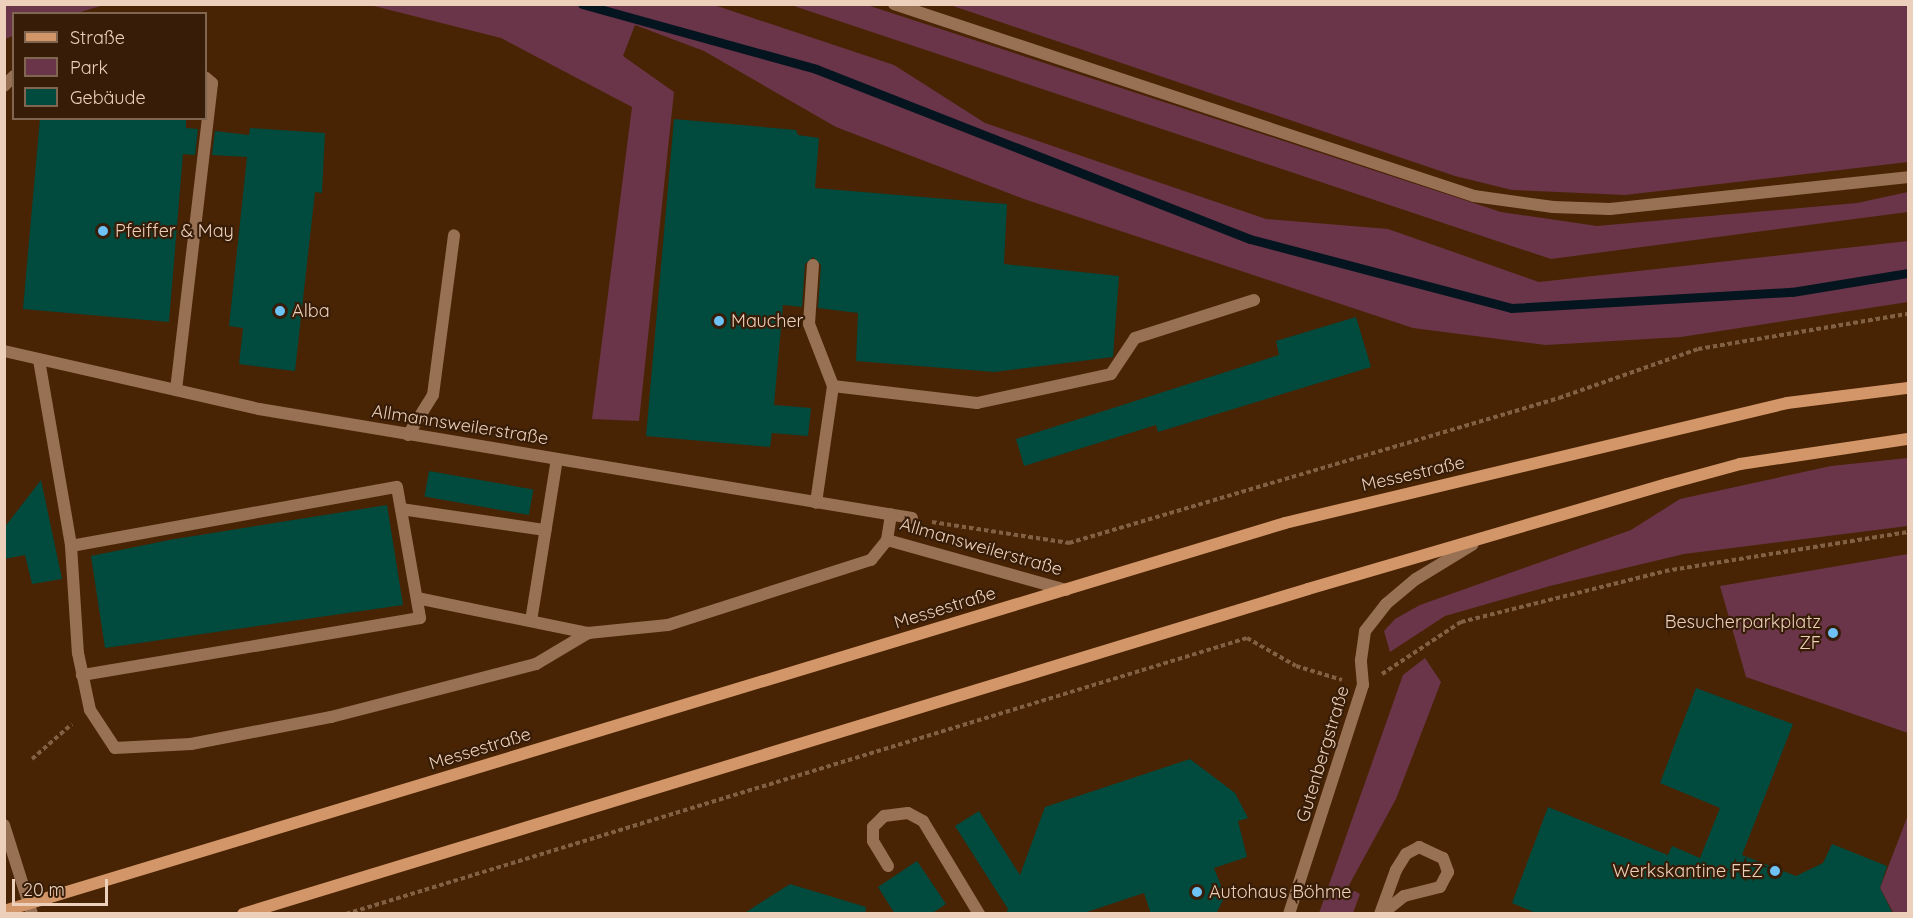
<!DOCTYPE html>
<meta charset="utf-8">
<style>
body{margin:0}
#map{position:relative;width:1913px;height:918px;overflow:hidden;background:#482404;font-family:Quicksand,sans-serif}
div>[style]{position:absolute}
.green>*{inset:0;background:#6a3549}
.stream>*{height:9px;margin:-4.5px;padding:0 4.5px;transform-origin:4.5px;border-radius:4.5px;background:#04151f}
.building>*{inset:0;background:#004a3e;transform-origin:0 0}
.path>*{height:4px;margin-top:-2px;transform-origin:0;background:repeating-linear-gradient(90deg,#826044 0 4.5px,transparent 0 7.5px)}
.lane>*{height:12px;margin:-6px;padding:0 6px;transform-origin:6px;border-radius:6px;background:#987155}
.street>*{height:12px;margin:-6px;padding:0 6px;transform-origin:6px;border-radius:6px;background:#987155}
.secondary>*{height:12px;margin:-6px;padding:0 6px;transform-origin:6px;border-radius:6px;background:#d39669}
.dots>*{width:16px;height:16px;translate:-50% -50%;box-sizing:border-box;border:3px solid #371d08;border-radius:50%}
span{translate:-50% -50%;white-space:nowrap;text-align:center;line-height:1.15;-webkit-text-stroke:4.5px #371d08;paint-order:stroke}
.poi-label{font-size:18px;color:#edd0bb}
.left{translate:0 -50%;text-align:left}
.right{translate:-100% -50%;text-align:right}
.street-label{font-size:18px;color:#edd0bb}
.frame{position:absolute;inset:0;border:6px solid #edd0bb;pointer-events:none}
.legend{position:absolute;left:12px;top:12px;width:195px;height:108px;box-sizing:border-box;background:#371d08;border:2px solid #806550;margin:0;padding:8px 10px;list-style:none;font-size:18px;color:#edd0bb}
.legend li{display:flex;align-items:center;gap:12px;height:30px}
.legend b{width:30px;border:2px solid #806550}
.scale{position:absolute;left:12px;top:879px;width:96px;height:27px;box-sizing:border-box;border:3px solid #edd0bb;border-top:0;padding-left:8px;font-size:18px;line-height:21px;white-space:nowrap;color:#edd0bb;-webkit-text-stroke:4px #371d08;paint-order:stroke}
</style>
<div id="map">
<div class="green">
<i style="clip-path:polygon(4px 5px,5px 4px,104px 5px,77px 13px,14px 14px,13px 36px,5px 39px)"></i>
<i style="clip-path:polygon(370px 5px,714px 5px,894px 65px,985px 123px,1266px 219px,1388px 229px,1539px 282px,1908px 241px,1908px 302px,1681px 337px,1546px 345px,1413px 328px,1024px 199px,836px 127px,704px 51px,635px 25px,623px 56px,674px 92px,639px 421px,592px 419px,632px 107px,501px 38px)"></i>
<i style="clip-path:polygon(791px 5px,867px 5px,1501px 212px,1597px 226px,1857px 203px,1908px 192px,1908px 212px,1551px 259px)"></i>
<i style="clip-path:polygon(950px 5px,1908px 5px,1908px 162px,1625px 195px,1512px 190px,1455px 176px)"></i>
<i style="clip-path:polygon(1908px 458px,1908px 526px,1684px 554px,1550px 586px,1445px 616px,1390px 652px,1384px 631px,1395px 619px,1420px 605px,1631px 530px,1680px 499px,1831px 466px)"></i>
<i style="clip-path:polygon(1908px 554px,1908px 733px,1746px 677px,1720px 586px)"></i>
<i style="clip-path:polygon(1425px 658px,1441px 682px,1396px 799px,1348px 887px,1360px 894px,1353px 913px,1319px 913px,1403px 675px)"></i>
<i style="clip-path:polygon(1908px 815px,1908px 913px,1894px 914px,1880px 888px)"></i>
</div>
<div class="stream">
<i style="left:582px;top:4px;width:243px;rotate:15.5deg"></i>
<i style="left:816px;top:69px;width:466px;rotate:21.4deg"></i>
<i style="left:1250px;top:239px;width:270px;rotate:14.8deg"></i>
<i style="left:1511px;top:308px;width:281px;rotate:-3.3deg"></i>
<i style="left:1792px;top:292px;width:118px;rotate:-9.3deg"></i>
</div>
<div class="building">
<i style="clip-path:polygon(40px 118px,186px 118px,186px 128px,198px 129px,195px 155px,183px 154px,169px 322px,23px 309px)"></i>
<i style="clip-path:polygon(674px 119px,796px 130px,798px 135px,819px 138px,815px 188px,1007px 204px,1004px 264px,1119px 276px,1113px 357px,994px 372px,856px 361px,858px 313px,818px 308px,821px 265px,813px 257px,805px 264px,802px 307px,783px 305px,774px 405px,811px 408px,808px 436px,772px 433px,770px 447px,646px 436px)"></i>
<i style="clip-path:polygon(250px 128px,325px 133px,322px 193px,315px 192px,295px 371px,239px 364px,243px 328px,229px 326px,247px 157px,212px 155px,215px 131px,249px 135px)"></i>
<i style="clip-path:polygon(1356px 317px,1371px 367px,1158px 432px,1156px 425px,1024px 466px,1016px 439px,1279px 355px,1276px 341px)"></i>
<i style="left:429px;top:471px;width:106px;height:26px;rotate:10deg"></i>
<i style="clip-path:polygon(41px 480px,62px 579px,32px 584px,25px 555px,4px 559px,4px 528px)"></i>
<i style="clip-path:polygon(387px 505px,403px 605px,105px 648px,91px 556px,169px 540px)"></i>
<i style="clip-path:polygon(1696px 688px,1793px 724px,1742px 855px,1796px 876px,1823px 863px,1832px 844px,1887px 866px,1880px 888px,1893px 914px,1538px 914px,1512px 903px,1548px 807px,1668px 855px,1672px 846px,1700px 858px,1720px 808px,1660px 783px)"></i>
<i style="clip-path:polygon(1190px 759px,1235px 793px,1248px 818px,1238px 821px,1247px 857px,1214px 868px,1225px 896px,1216px 914px,1151px 914px,1144px 893px,1081px 914px,1006px 914px,1008px 909px,955px 826px,979px 811px,1020px 875px,1045px 807px)"></i>
<i style="clip-path:polygon(917px 861px,946px 904px,931px 914px,895px 914px,878px 887px)"></i>
<i style="clip-path:polygon(790px 884px,866px 907px,865px 914px,743px 914px)"></i>
</div>
<div class="path">
<i style="left:932px;top:522px;width:139px;rotate:8.7deg"></i>
<i style="left:1069px;top:543px;width:511px;rotate:-16.48deg"></i>
<i style="left:1559px;top:398px;width:147px;rotate:-19.4deg"></i>
<i style="left:1698px;top:349px;width:213px;rotate:-9.5deg"></i>
<i style="left:1382px;top:674px;width:95px;rotate:-33.4deg"></i>
<i style="left:1461px;top:622px;width:210px;rotate:-14deg"></i>
<i style="left:1665px;top:571px;width:246px;rotate:-9.1deg"></i>
<i style="left:32px;top:759px;width:53px;rotate:-41.2deg"></i>
<i style="left:346px;top:914px;width:942px;rotate:-17.03deg"></i>
<i style="left:1247px;top:638px;width:56px;rotate:29.7deg"></i>
<i style="left:1296px;top:666px;width:48px;rotate:16.9deg"></i>
</div>
<div class="lane">
<i style="left:894px;top:4px;width:611px;rotate:18.32deg"></i>
<i style="left:1474px;top:196px;width:80px;rotate:7.9deg"></i>
<i style="left:1553px;top:207px;width:57px;rotate:2deg"></i>
<i style="left:1610px;top:209px;width:300px;rotate:-6.1deg"></i>
<i style="left:4px;top:86px;width:14px;rotate:-45deg"></i>
<i style="left:813px;top:265px;width:59px;rotate:93.9deg"></i>
<i style="left:809px;top:324px;width:66px;rotate:68.8deg"></i>
<i style="left:833px;top:386px;width:118px;rotate:98.3deg"></i>
<i style="left:4px;top:351px;width:262px;rotate:12.8deg"></i>
<i style="left:259px;top:409px;width:662px;rotate:9.48deg"></i>
<i style="left:39px;top:360px;width:189px;rotate:80.2deg"></i>
<i style="left:71px;top:546px;width:107px;rotate:86.3deg"></i>
<i style="left:78px;top:653px;width:58px;rotate:78.1deg"></i>
<i style="left:90px;top:710px;width:45px;rotate:56.7deg"></i>
<i style="left:115px;top:748px;width:76px;rotate:-3deg"></i>
<i style="left:191px;top:744px;width:143px;rotate:-10.9deg"></i>
<i style="left:331px;top:717px;width:212px;rotate:-14.5deg"></i>
<i style="left:536px;top:664px;width:61px;rotate:-30.8deg"></i>
<i style="left:588px;top:633px;width:80px;rotate:-5.7deg"></i>
<i style="left:668px;top:625px;width:213px;rotate:-17.8deg"></i>
<i style="left:871px;top:560px;width:26px;rotate:-51deg"></i>
<i style="left:887px;top:540px;width:26px;rotate:-81deg"></i>
<i style="left:833px;top:386px;width:145px;rotate:6.7deg"></i>
<i style="left:977px;top:403px;width:137px;rotate:-12.2deg"></i>
<i style="left:1111px;top:374px;width:43px;rotate:-56.3deg"></i>
<i style="left:1135px;top:338px;width:125px;rotate:-17.7deg"></i>
<i style="left:176px;top:390px;width:309px;rotate:-83.3deg"></i>
<i style="left:212px;top:83px;width:8px;rotate:-140deg"></i>
<i style="left:408px;top:435px;width:47px;rotate:-58deg"></i>
<i style="left:433px;top:395px;width:161px;rotate:-82.5deg"></i>
<i style="left:401px;top:509px;width:146px;rotate:8.3deg"></i>
<i style="left:887px;top:540px;width:186px;rotate:15.6deg"></i>
<i style="left:71px;top:546px;width:331px;rotate:-10.3deg"></i>
<i style="left:397px;top:487px;width:133px;rotate:80deg"></i>
<i style="left:420px;top:618px;width:343px;rotate:170.4deg"></i>
<i style="left:417px;top:598px;width:175px;rotate:11.6deg"></i>
<i style="left:531px;top:621px;width:164px;rotate:-80.9deg"></i>
<i style="left:888px;top:866px;width:29px;rotate:-121deg"></i>
<i style="left:873px;top:841px;width:14px;rotate:-90deg"></i>
<i style="left:873px;top:827px;width:16px;rotate:-45deg"></i>
<i style="left:884px;top:816px;width:24px;rotate:-7deg"></i>
<i style="left:908px;top:813px;width:17px;rotate:28deg"></i>
<i style="left:923px;top:821px;width:109px;rotate:58.9deg"></i>
<i style="left:1380px;top:914px;width:47px;rotate:-70deg"></i>
<i style="left:1396px;top:870px;width:19px;rotate:-58deg"></i>
<i style="left:1406px;top:854px;width:15px;rotate:-28deg"></i>
<i style="left:1419px;top:847px;width:26px;rotate:25deg"></i>
<i style="left:1443px;top:858px;width:15px;rotate:70deg"></i>
<i style="left:1448px;top:872px;width:17px;rotate:118deg"></i>
<i style="left:1440px;top:887px;width:37px;rotate:166deg"></i>
<i style="left:1404px;top:896px;width:28px;rotate:141deg"></i>
</div>
<div class="street">
<i style="left:4px;top:825px;width:93px;rotate:72.5deg"></i>
<i style="left:1289px;top:914px;width:241px;rotate:-72.1deg"></i>
<i style="left:1363px;top:685px;width:25px;rotate:-95deg"></i>
<i style="left:1361px;top:660px;width:29px;rotate:-82deg"></i>
<i style="left:1365px;top:631px;width:34px;rotate:-52deg"></i>
<i style="left:1386px;top:604px;width:39px;rotate:-40deg"></i>
<i style="left:1416px;top:579px;width:66px;rotate:-31.3deg"></i>
</div>
<div class="secondary">
<i style="left:4px;top:911px;width:1338px;rotate:-16.85deg"></i>
<i style="left:1285px;top:523px;width:516px;rotate:-13.44deg"></i>
<i style="left:1787px;top:403px;width:122px;rotate:-7.1deg"></i>
<i style="left:243px;top:914px;width:1113px;rotate:-16.97deg"></i>
<i style="left:1308px;top:589px;width:374px;rotate:-16.3deg"></i>
<i style="left:1667px;top:484px;width:76px;rotate:-15.3deg"></i>
<i style="left:1740px;top:464px;width:170px;rotate:-8.5deg"></i>
</div>
<div class="dots">
<i style="left:103px;top:231px;background:#6fc2f4"></i>
<i style="left:280px;top:311px;background:#6fc2f4"></i>
<i style="left:719px;top:321px;background:#6fc2f4"></i>
<i style="left:1833px;top:633px;background:#6fc2f4"></i>
<i style="left:1775px;top:871px;background:#6fc2f4"></i>
<i style="left:1197px;top:892px;background:#6fc2f4"></i>
</div>
<div class="poi-label">
<span class="left" style="left:115px;top:231px">Pfeiffer &amp; May</span>
<span class="left" style="left:292px;top:311px">Alba</span>
<span class="left" style="left:731px;top:321px">Maucher</span>
<span class="right" style="left:1821px;top:633px">Besucherparkplatz<br>ZF</span>
<span class="right" style="left:1763px;top:871px">Werkskantine FEZ</span>
<span class="left" style="left:1209px;top:892px">Autohaus Böhme</span>
</div>
<div class="street-label">
<span style="left:460px;top:425px;rotate:9deg">Allmannsweilerstraße</span>
<span style="left:1413px;top:474px;rotate:-13deg">Messestraße</span>
<span style="left:981px;top:547px;rotate:16deg">Allmansweilerstraße</span>
<span style="left:945px;top:608px;rotate:-17deg">Messestraße</span>
<span style="left:480px;top:749px;rotate:-17deg">Messestraße</span>
<span style="left:1323px;top:754px;rotate:-73deg">Gutenbergstraße</span>
</div>
<div class="frame"></div>
<ul class="legend">
<li><b style="height:8px;background:#d39669"></b>Straße</li>
<li><b style="height:16px;background:#6a3549"></b>Park</li>
<li><b style="height:16px;background:#004a3e"></b>Gebäude</li>
</ul>
<div class="scale">20 m</div>
</div>
